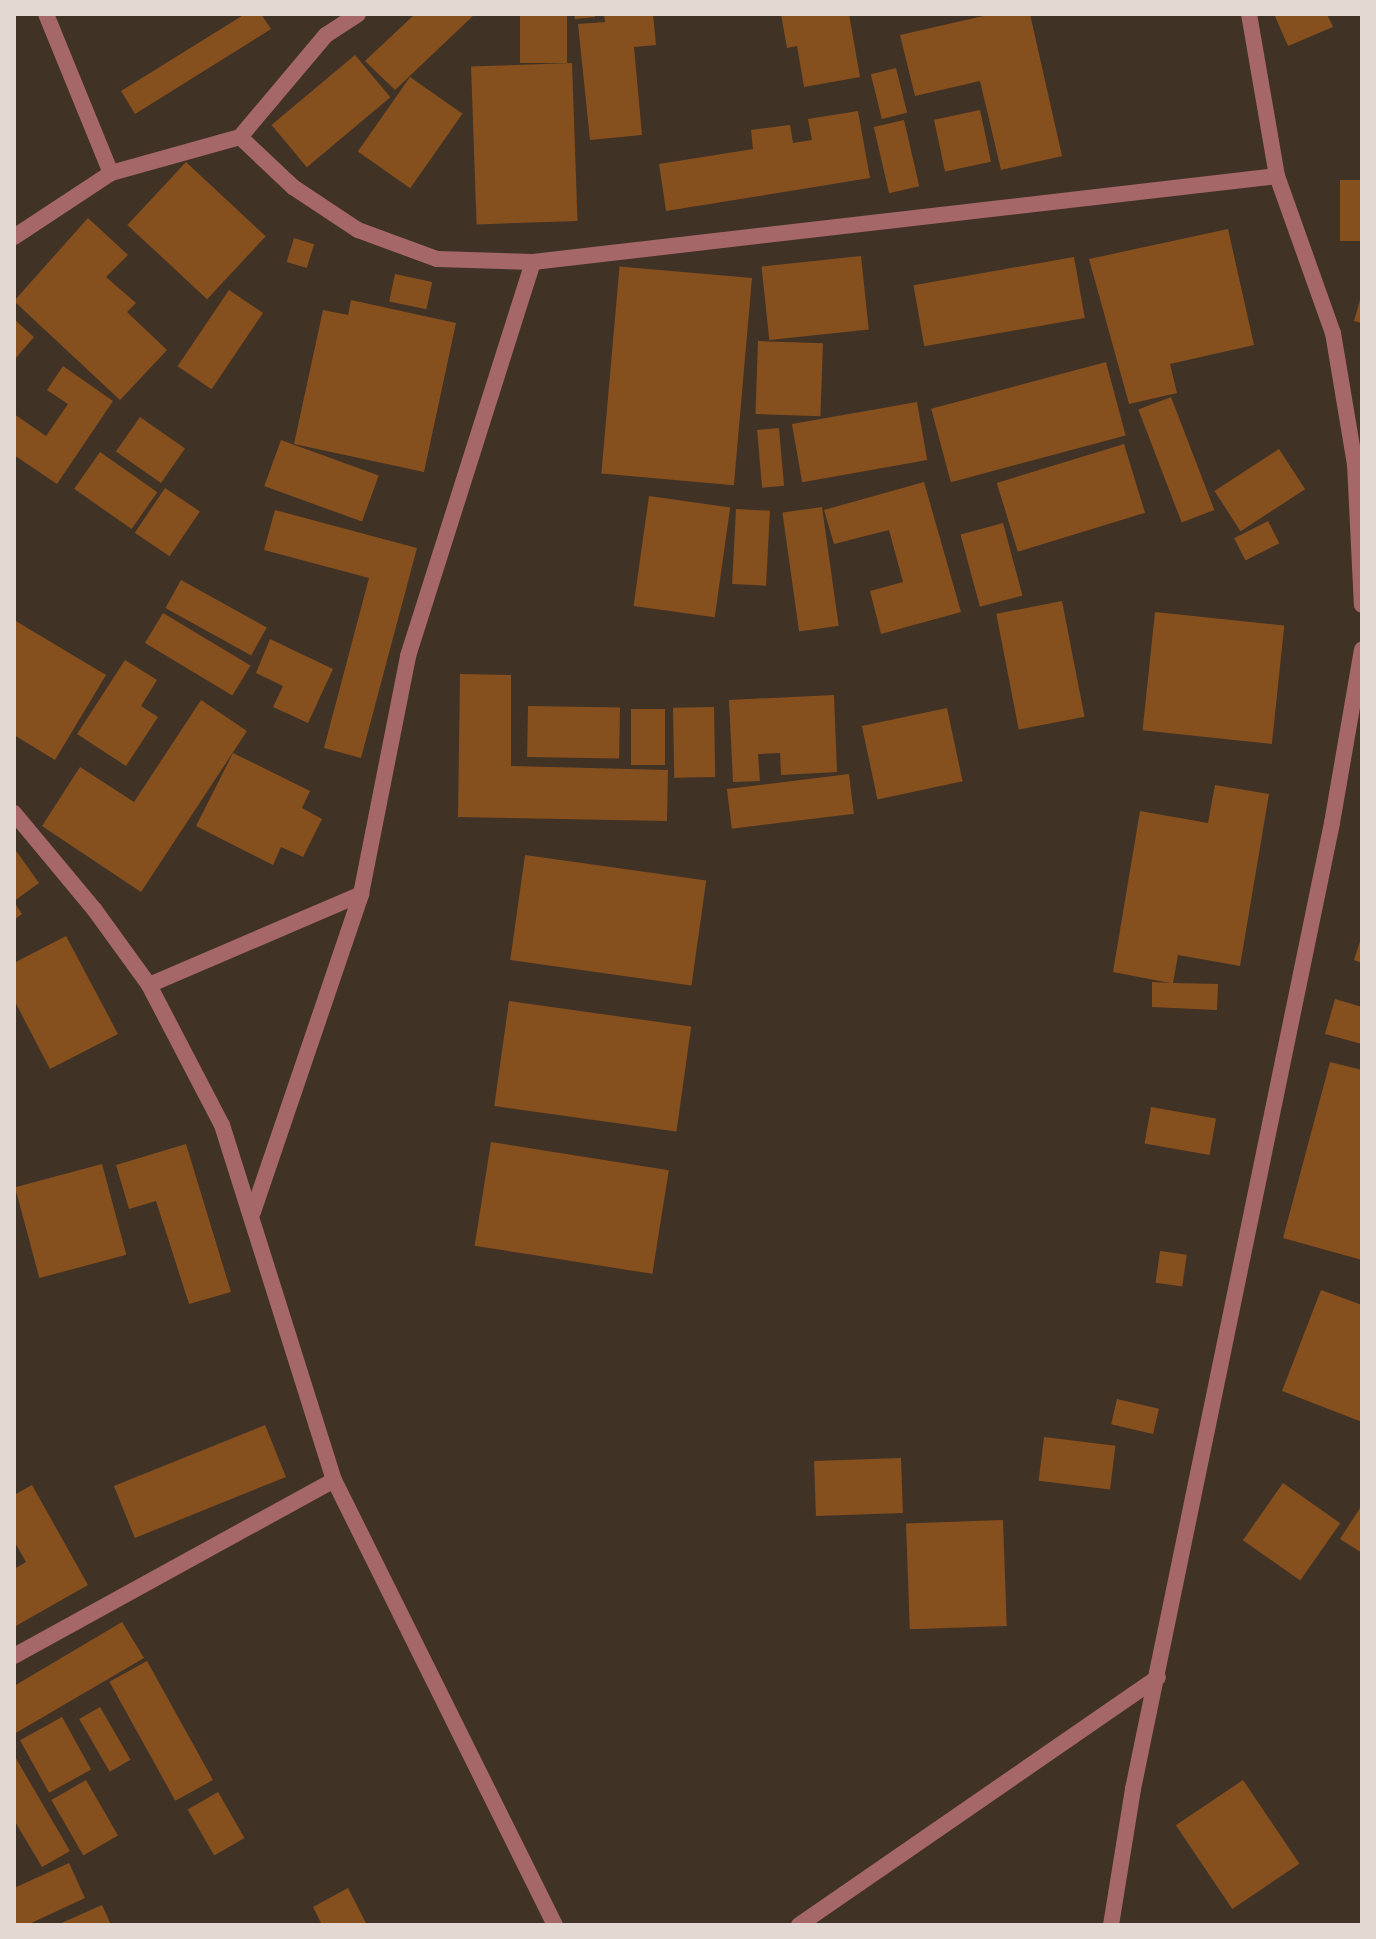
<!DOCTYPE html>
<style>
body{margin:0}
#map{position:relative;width:1376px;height:1939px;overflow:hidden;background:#413226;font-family:"DM Sans",sans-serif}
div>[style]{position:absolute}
.building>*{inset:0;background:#864f1e;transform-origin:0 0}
.minor>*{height:16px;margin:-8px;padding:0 8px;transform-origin:8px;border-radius:8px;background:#a66768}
span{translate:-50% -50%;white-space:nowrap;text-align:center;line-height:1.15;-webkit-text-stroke:6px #221b16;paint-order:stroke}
.frame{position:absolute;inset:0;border:16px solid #e3d9d2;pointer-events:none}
</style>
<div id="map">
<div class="building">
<i style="clip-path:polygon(245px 14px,261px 14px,271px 29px,135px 114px,121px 91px)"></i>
<i style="clip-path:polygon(415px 14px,475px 14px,395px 90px,365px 61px)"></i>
<i style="left:520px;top:14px;width:47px;height:49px"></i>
<i style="clip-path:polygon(574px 14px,595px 14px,595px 17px,575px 19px)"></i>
<i style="clip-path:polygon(604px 14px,653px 14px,656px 45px,634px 47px,642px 135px,590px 140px,578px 24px,605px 22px)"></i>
<i style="clip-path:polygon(781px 14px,849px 14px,860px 77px,804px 87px,797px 46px,787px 48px)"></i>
<i style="clip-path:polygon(992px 14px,1030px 14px,1062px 156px,1001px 170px,980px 81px,915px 96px,900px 35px)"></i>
<i style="clip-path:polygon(1274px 14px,1327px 14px,1333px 27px,1288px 46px)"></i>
<i style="left:355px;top:55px;width:55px;height:109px;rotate:50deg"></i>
<i style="left:572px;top:63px;width:158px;height:101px;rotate:88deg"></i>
<i style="left:896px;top:68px;width:46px;height:26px;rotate:76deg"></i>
<i style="left:410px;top:77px;width:64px;height:91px;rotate:35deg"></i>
<i style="left:980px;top:110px;width:53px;height:47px;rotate:78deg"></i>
<i style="clip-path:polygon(858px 111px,870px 178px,666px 211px,659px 164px,753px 149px,751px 130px,790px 125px,793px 143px,812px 140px,808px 119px)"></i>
<i style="left:904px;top:120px;width:68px;height:31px;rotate:77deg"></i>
<i style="left:186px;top:162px;width:109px;height:86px;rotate:43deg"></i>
<i style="left:1362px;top:180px;width:61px;height:22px;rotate:90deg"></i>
<i style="clip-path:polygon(88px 218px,128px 255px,106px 277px,136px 303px,127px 312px,167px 350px,120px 400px,14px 301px)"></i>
<i style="clip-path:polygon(1228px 229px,1254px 345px,1170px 364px,1177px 393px,1129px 404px,1089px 259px)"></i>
<i style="left:294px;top:238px;width:21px;height:25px;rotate:17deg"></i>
<i style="left:861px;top:256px;width:74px;height:100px;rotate:84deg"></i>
<i style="left:1074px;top:257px;width:62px;height:163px;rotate:80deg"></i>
<i style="left:395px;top:274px;width:38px;height:28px;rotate:12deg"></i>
<i style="left:752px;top:278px;width:208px;height:133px;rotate:95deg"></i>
<i style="left:229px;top:290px;width:41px;height:92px;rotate:34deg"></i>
<i style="clip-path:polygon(1362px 293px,1362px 323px,1354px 321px)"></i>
<i style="clip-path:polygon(351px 300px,456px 323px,424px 472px,294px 444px,323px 310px,348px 315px)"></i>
<i style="clip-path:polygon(14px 319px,34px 337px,14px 360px)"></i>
<i style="left:758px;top:341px;width:65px;height:73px;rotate:2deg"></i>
<i style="left:1106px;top:362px;width:76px;height:181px;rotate:75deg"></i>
<i style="clip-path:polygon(63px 366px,113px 401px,57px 484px,14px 455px,14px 414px,46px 436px,68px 404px,47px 390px)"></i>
<i style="left:1171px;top:397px;width:121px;height:35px;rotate:69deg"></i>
<i style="left:917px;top:402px;width:59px;height:127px;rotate:80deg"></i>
<i style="left:140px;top:417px;width:55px;height:42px;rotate:35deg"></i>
<i style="left:779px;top:428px;width:58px;height:22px;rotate:85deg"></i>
<i style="left:281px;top:440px;width:104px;height:49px;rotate:20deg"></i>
<i style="left:1124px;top:444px;width:72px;height:133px;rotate:73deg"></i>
<i style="left:1279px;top:449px;width:48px;height:77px;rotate:57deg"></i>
<i style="left:100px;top:452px;width:70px;height:45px;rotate:35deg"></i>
<i style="clip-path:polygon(924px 482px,961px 612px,881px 634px,870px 591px,903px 582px,889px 530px,834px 544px,824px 510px)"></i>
<i style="left:165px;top:488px;width:42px;height:54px;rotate:34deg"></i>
<i style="left:649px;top:496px;width:82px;height:111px;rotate:8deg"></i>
<i style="left:822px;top:507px;width:120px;height:40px;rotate:82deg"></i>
<i style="left:736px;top:509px;width:34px;height:75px;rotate:3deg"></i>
<i style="clip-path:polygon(275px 510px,417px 548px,361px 758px,324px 748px,369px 578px,264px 550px)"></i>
<i style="left:1268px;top:521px;width:25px;height:38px;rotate:63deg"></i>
<i style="left:1003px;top:523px;width:75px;height:44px;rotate:75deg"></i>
<i style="left:181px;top:580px;width:98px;height:32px;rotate:29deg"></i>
<i style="left:1062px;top:601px;width:118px;height:67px;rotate:79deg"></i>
<i style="left:1155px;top:612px;width:130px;height:119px;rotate:6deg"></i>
<i style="left:163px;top:613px;width:102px;height:35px;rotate:31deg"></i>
<i style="clip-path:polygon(14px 620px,106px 675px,55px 760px,14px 735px)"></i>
<i style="clip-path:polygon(270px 639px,333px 669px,308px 723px,273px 707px,283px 686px,256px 673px)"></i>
<i style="clip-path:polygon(125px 660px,157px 680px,141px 706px,158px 717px,126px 766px,77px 734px)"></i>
<i style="clip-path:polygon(460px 674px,511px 675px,511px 766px,668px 770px,667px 821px,458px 817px)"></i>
<i style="clip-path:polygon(834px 695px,837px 772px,781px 775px,780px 753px,758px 754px,760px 781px,733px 782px,729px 700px)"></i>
<i style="clip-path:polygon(201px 700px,247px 731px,141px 892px,42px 826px,80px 767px,134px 802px)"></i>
<i style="left:528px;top:706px;width:92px;height:51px;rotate:1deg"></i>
<i style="left:714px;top:707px;width:70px;height:41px;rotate:89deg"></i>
<i style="left:947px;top:708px;width:75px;height:87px;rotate:78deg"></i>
<i style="left:631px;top:709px;width:34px;height:56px"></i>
<i style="clip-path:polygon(233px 753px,310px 791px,302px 808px,322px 819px,303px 857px,281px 847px,273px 865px,196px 826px)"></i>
<i style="left:849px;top:774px;width:40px;height:123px;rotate:83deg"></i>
<i style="clip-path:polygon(1215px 785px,1269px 794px,1240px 966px,1178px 955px,1173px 983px,1218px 984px,1217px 1010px,1152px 1007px,1152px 982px,1170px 983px,1113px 972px,1140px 811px,1208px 823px)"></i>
<i style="clip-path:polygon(14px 848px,39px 883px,14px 901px)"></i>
<i style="left:525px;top:855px;width:183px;height:106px;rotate:8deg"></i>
<i style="clip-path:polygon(14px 902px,22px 914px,14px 920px)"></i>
<i style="clip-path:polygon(1362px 935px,1362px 963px,1354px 960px)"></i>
<i style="clip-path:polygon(66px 936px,118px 1034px,50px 1069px,14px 1000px,14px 963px)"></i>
<i style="clip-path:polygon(1335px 999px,1362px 1007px,1362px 1044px,1325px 1034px)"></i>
<i style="left:509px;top:1001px;width:184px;height:106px;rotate:8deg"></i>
<i style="clip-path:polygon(1330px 1062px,1362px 1070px,1362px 1260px,1283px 1238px)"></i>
<i style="left:1151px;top:1107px;width:66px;height:37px;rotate:10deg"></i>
<i style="left:491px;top:1142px;width:180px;height:105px;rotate:9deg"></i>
<i style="clip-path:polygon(186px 1144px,231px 1292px,189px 1304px,156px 1201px,129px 1209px,116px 1165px)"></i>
<i style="left:102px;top:1164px;width:94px;height:90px;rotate:75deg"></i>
<i style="left:1160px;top:1251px;width:27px;height:32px;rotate:8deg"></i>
<i style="clip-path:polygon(1321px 1290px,1362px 1305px,1362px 1422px,1282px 1391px)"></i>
<i style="left:1117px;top:1399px;width:43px;height:26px;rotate:13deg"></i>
<i style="left:265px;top:1425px;width:56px;height:163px;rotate:68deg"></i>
<i style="left:1044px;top:1437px;width:72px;height:44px;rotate:7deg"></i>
<i style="left:901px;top:1458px;width:55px;height:87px;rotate:88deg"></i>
<i style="left:1283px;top:1483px;width:70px;height:70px;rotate:35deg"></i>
<i style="clip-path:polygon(32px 1485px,88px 1585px,14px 1627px,14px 1569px,26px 1562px,14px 1541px,14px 1495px)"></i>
<i style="clip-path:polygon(1362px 1505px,1362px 1553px,1340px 1539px)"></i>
<i style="left:1003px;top:1520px;width:106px;height:97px;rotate:88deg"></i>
<i style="clip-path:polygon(122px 1622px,144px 1658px,14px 1734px,14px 1686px)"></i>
<i style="left:147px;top:1661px;width:136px;height:43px;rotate:61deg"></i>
<i style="left:100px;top:1707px;width:61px;height:24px;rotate:60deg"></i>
<i style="left:62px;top:1717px;width:60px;height:48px;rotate:61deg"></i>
<i style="clip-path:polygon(14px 1755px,70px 1851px,42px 1867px,14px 1820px)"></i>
<i style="left:86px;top:1780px;width:64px;height:40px;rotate:60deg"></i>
<i style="left:1243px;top:1780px;width:101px;height:81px;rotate:56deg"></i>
<i style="left:218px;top:1792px;width:53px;height:35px;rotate:60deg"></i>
<i style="clip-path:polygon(69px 1863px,85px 1898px,27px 1925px,14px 1925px,14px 1888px)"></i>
<i style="clip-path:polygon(348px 1888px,367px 1925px,322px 1925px,313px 1907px)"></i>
<i style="clip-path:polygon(102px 1905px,111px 1925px,57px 1925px)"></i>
</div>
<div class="minor">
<i style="left:46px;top:14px;width:172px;rotate:67.8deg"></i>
<i style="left:1249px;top:14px;width:164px;rotate:80.2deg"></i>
<i style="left:1277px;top:176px;width:167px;rotate:70.4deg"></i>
<i style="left:1333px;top:333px;width:133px;rotate:80.5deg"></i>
<i style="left:1355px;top:464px;width:141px;rotate:87.2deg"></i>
<i style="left:240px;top:137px;width:73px;rotate:43.3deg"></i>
<i style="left:293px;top:187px;width:78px;rotate:33.5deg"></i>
<i style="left:358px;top:230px;width:84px;rotate:20.2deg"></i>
<i style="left:437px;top:259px;width:96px;rotate:1.8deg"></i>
<i style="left:533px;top:262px;width:749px;rotate:-6.59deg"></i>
<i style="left:14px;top:237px;width:116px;rotate:-33.4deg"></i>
<i style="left:111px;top:173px;width:134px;rotate:-15.6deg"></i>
<i style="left:240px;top:137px;width:133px;rotate:-49.9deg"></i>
<i style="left:326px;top:35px;width:38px;rotate:-33deg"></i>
<i style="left:14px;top:813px;width:125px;rotate:50.2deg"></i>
<i style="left:94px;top:909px;width:94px;rotate:54.1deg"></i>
<i style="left:149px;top:985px;width:158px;rotate:62.5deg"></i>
<i style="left:222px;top:1125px;width:372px;rotate:72.5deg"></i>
<i style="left:334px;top:1480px;width:497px;rotate:63.6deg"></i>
<i style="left:149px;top:985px;width:231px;rotate:-23.2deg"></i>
<i style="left:253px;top:1212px;width:336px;rotate:-71.2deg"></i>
<i style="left:361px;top:894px;width:243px;rotate:-78.8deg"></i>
<i style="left:408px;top:656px;width:413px;rotate:-72.4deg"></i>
<i style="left:14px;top:1656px;width:365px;rotate:-28.8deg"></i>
<i style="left:799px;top:1925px;width:436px;rotate:-34.6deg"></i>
<i style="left:1111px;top:1925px;width:138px;rotate:-80.8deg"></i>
<i style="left:1133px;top:1789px;width:986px;rotate:-78.36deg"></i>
<i style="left:1332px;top:823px;width:176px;rotate:-80.2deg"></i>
</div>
<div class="frame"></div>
</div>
